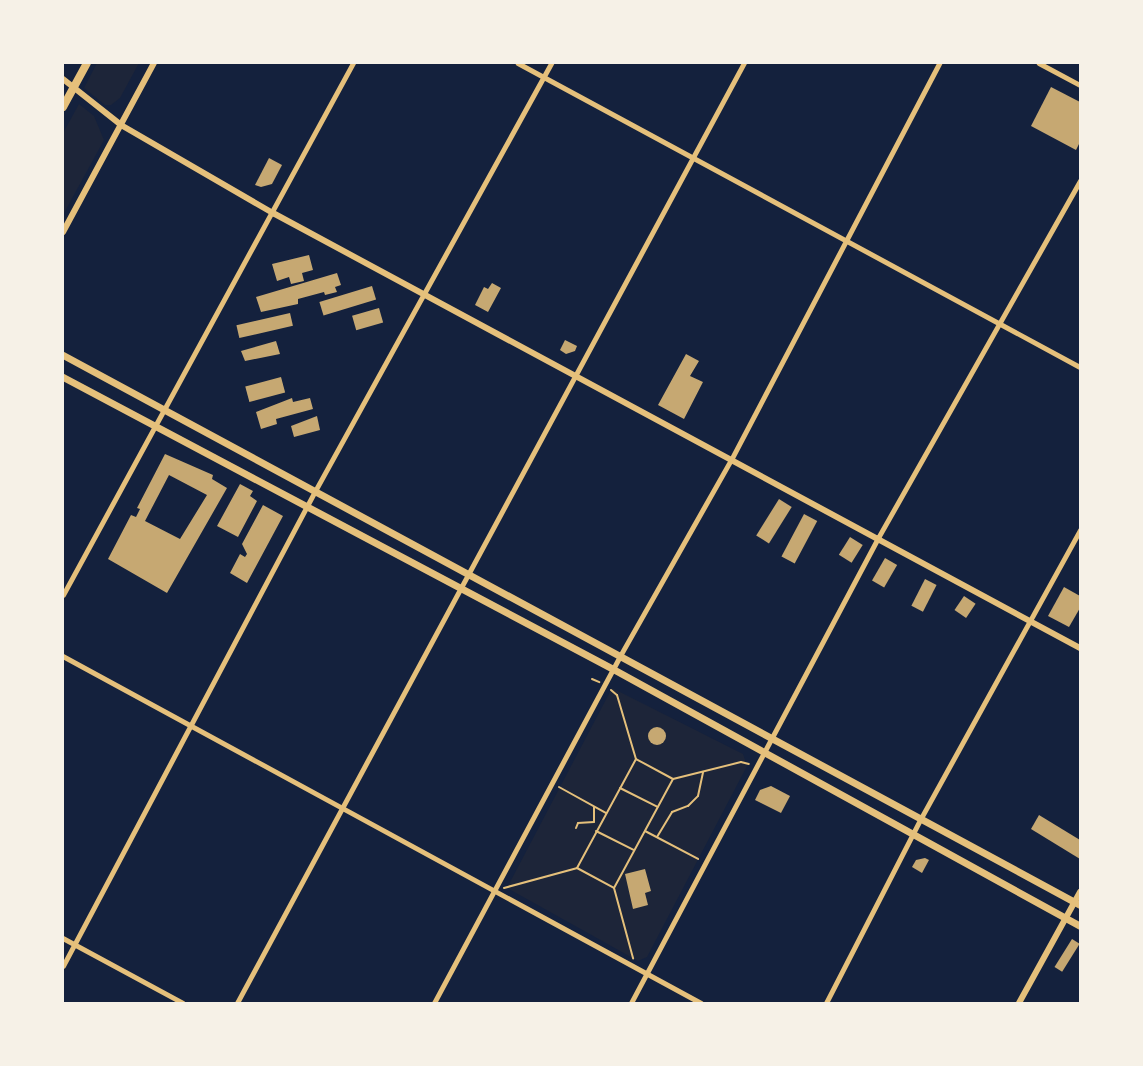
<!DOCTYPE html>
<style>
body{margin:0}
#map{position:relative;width:1143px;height:1066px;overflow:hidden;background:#14213d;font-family:"Public Sans",sans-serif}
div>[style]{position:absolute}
.green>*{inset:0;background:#1d2539}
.building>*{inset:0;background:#c6a872;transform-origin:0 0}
.round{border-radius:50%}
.path>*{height:2px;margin:-1px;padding:0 1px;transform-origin:1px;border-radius:1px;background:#e5c07b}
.minor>*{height:4.5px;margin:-2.25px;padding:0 2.25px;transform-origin:2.25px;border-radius:2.25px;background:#e5c07b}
.tertiary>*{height:6px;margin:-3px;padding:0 3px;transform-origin:3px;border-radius:3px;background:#e5c07b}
.secondary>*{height:7px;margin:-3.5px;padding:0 3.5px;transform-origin:3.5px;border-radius:3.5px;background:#e5c07b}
.motorway>*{height:8px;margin:-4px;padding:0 4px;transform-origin:4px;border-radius:4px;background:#e5c07b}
span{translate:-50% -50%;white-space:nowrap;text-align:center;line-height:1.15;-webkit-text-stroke:5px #f6f1e7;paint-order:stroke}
.frame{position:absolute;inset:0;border:64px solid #f6f1e7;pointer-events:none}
</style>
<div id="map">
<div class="green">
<i style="clip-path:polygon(97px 63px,139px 63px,120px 98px,111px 105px,105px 105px,84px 88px)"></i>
<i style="clip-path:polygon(79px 104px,94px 116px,104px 140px,63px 215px,63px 133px)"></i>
<i style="clip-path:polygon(612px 688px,743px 754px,747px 766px,647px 957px,638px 961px,507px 888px)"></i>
</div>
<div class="building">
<i style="clip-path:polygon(1051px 87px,1080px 102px,1080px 142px,1076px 150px,1031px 126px)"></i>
<i style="clip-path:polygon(269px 158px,282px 165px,272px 184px,261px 187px,255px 185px)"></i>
<i style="clip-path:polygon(309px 255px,313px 270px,302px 273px,304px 281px,291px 284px,289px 277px,277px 281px,272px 264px)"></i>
<i style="clip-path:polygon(337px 273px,341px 285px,335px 287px,337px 292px,325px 295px,324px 292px,298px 299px,298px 304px,261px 312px,256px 297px)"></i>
<i style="clip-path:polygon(492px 283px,501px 288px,488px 312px,475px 305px,484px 287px,488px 289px)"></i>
<i style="left:372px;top:286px;width:14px;height:55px;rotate:73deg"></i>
<i style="left:379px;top:308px;width:15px;height:28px;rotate:74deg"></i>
<i style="left:290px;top:313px;width:13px;height:55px;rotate:77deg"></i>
<i style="clip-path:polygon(565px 340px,577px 346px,575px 351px,566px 354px,560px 350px)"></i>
<i style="clip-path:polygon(276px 341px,280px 354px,245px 361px,241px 351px)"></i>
<i style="clip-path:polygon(686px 354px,699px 361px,690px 376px,703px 382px,684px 419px,658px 405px)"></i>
<i style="left:281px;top:377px;width:16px;height:37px;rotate:75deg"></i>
<i style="clip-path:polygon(292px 398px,293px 402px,310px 398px,313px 409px,276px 419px,277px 424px,261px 429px,256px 412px)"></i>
<i style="clip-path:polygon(317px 416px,320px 430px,294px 437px,291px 426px)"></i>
<i style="clip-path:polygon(evenodd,165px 454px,213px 475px,212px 479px,227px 488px,167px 593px,108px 559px,131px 515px,136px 517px,140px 509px,137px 508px,165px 454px,169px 475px,207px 495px,180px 539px,145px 521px,169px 475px)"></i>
<i style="clip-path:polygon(240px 484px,253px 491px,250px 496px,257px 501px,238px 537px,217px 526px)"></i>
<i style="left:779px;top:499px;width:15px;height:43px;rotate:32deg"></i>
<i style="clip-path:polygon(263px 505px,283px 516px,247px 583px,230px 573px,240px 554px,245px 557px,247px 554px,242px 544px)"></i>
<i style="left:804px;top:514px;width:15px;height:48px;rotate:28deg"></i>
<i style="left:850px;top:537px;width:15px;height:21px;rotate:32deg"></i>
<i style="left:885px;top:558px;width:14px;height:26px;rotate:30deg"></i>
<i style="left:925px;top:579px;width:13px;height:30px;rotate:27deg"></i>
<i style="clip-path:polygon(1064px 587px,1080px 596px,1080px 608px,1069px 627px,1048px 616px)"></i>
<i style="left:964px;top:596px;width:14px;height:17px;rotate:34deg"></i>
<i class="round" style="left:648px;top:727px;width:18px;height:18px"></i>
<i style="clip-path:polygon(771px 786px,790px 796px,781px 813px,755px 800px,760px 790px)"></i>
<i style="clip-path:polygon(1039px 815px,1080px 840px,1080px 859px,1031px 829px)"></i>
<i style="clip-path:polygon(925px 858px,929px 860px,922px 873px,912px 867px,916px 860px)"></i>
<i style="clip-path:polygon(645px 869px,651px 891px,645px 893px,648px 905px,633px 909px,625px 874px)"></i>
<i style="left:1072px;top:939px;width:9px;height:33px;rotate:32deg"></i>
</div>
<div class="path">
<i style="left:592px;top:679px;width:8px;rotate:23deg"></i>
<i style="left:611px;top:690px;width:8px;rotate:40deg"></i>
<i style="left:617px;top:695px;width:67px;rotate:73.5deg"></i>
<i style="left:636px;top:759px;width:124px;rotate:118.4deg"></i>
<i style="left:577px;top:868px;width:42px;rotate:28.4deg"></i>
<i style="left:614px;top:888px;width:124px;rotate:-61.6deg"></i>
<i style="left:673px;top:779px;width:42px;rotate:-151.6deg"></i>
<i style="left:673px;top:779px;width:70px;rotate:-14deg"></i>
<i style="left:741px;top:762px;width:8px;rotate:14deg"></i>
<i style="left:559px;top:787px;width:54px;rotate:29deg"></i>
<i style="left:620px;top:788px;width:42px;rotate:26.6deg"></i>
<i style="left:576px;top:828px;width:5px;rotate:-68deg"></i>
<i style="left:578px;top:823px;width:16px;rotate:-4deg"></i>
<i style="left:594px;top:822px;width:15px;rotate:-90deg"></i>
<i style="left:596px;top:831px;width:42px;rotate:26.6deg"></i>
<i style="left:645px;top:831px;width:60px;rotate:27.8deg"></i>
<i style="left:657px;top:837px;width:29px;rotate:-59deg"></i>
<i style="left:672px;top:812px;width:17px;rotate:-21deg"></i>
<i style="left:688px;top:806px;width:14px;rotate:-45deg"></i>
<i style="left:698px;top:796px;width:24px;rotate:-78deg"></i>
<i style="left:504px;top:888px;width:76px;rotate:-15.3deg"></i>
<i style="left:614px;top:888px;width:73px;rotate:74.8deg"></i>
</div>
<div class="minor">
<i style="left:518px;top:63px;width:639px;rotate:28.41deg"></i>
<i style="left:1039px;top:63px;width:47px;rotate:28.2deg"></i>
<i style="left:63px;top:595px;width:606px;rotate:-61.4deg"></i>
<i style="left:63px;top:656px;width:726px;rotate:28.54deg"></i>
<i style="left:63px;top:938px;width:136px;rotate:28.4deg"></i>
<i style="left:63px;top:966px;width:535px;rotate:-62.05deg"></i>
<i style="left:314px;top:493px;width:491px;rotate:-61.1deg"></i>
<i style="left:237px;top:1003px;width:1068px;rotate:-61.66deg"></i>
<i style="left:434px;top:1003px;width:394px;rotate:-61.8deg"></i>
<i style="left:620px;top:656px;width:225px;rotate:-60.5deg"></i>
<i style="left:731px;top:460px;width:448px;rotate:-62.3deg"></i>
<i style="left:631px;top:1003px;width:527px;rotate:-62.02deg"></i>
<i style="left:878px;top:538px;width:410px;rotate:-60.5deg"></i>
<i style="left:826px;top:1003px;width:206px;rotate:-62.8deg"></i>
<i style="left:920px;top:820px;width:331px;rotate:-61.1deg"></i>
</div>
<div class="tertiary">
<i style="left:63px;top:79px;width:74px;rotate:38.4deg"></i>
<i style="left:121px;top:125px;width:176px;rotate:30.1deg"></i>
<i style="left:273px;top:213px;width:917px;rotate:28.33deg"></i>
<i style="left:63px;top:232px;width:192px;rotate:-61.7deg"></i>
<i style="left:1019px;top:1003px;width:127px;rotate:-61.2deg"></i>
</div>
<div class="secondary">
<i style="left:63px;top:355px;width:1156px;rotate:28.4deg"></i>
<i style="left:63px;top:377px;width:623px;rotate:27.96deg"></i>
<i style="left:613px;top:669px;width:533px;rotate:28.82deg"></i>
</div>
<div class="motorway">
<i style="left:63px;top:107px;width:50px;rotate:-61.4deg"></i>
</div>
<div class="frame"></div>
</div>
